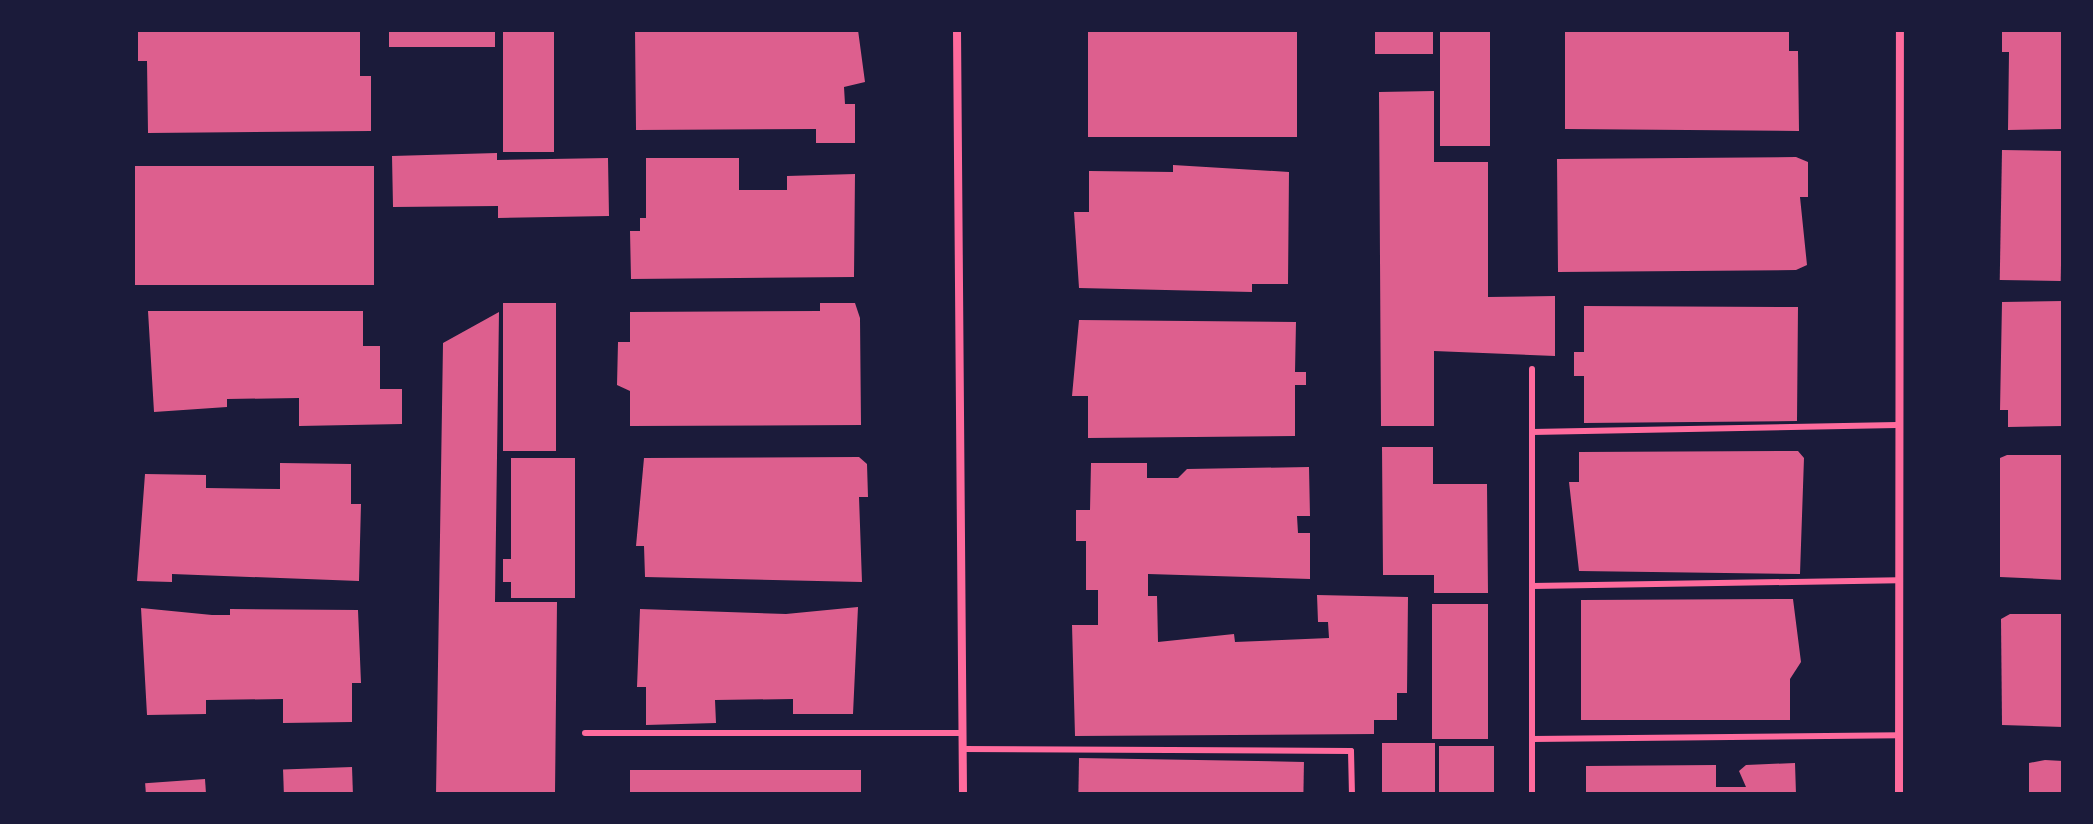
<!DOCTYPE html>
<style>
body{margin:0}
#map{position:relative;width:2093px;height:824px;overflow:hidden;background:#1b1b3a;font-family:"IBM Plex Sans",sans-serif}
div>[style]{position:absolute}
.building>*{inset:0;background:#dd5f8e;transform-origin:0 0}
.service>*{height:6px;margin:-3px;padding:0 3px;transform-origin:3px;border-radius:3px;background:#ff6b9d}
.minor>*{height:8px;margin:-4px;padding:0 4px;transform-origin:4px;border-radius:4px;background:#ff6b9d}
span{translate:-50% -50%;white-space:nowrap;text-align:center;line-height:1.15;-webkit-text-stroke:8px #1b1b3a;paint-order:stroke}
.frame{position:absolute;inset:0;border:32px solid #1b1b3a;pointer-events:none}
</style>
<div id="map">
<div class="building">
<i style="clip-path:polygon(138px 30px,360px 30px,360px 76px,371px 76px,371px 131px,148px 133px,147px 61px,138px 61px)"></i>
<i style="left:389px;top:30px;width:106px;height:17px"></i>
<i style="left:503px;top:30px;width:51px;height:122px"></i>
<i style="clip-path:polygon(635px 30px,858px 30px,865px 82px,844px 87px,845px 104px,855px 104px,855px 143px,816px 143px,816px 129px,636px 130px)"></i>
<i style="left:1088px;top:30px;width:209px;height:107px"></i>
<i style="left:1375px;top:30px;width:58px;height:24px"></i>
<i style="left:1440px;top:30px;width:50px;height:116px"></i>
<i style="clip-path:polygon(1565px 30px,1789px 30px,1789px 51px,1798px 51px,1799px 131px,1565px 129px)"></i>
<i style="clip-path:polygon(2002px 30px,2063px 30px,2063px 129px,2008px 130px,2009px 52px,2002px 52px)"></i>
<i style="clip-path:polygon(1434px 91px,1434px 162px,1488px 162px,1488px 297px,1555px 296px,1555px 356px,1434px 351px,1434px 426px,1381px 426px,1379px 92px)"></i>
<i style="left:2002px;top:150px;width:61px;height:130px;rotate:1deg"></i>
<i style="clip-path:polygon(497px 153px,497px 160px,608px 158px,609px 216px,498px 218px,498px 206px,393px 207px,392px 156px)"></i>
<i style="clip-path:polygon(1796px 157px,1808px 162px,1808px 197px,1800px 197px,1807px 265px,1796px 270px,1558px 272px,1557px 159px)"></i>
<i style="clip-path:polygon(646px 158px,739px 158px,739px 190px,787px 190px,787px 176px,855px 174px,854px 277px,631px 279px,630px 231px,640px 231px,640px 218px,646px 218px)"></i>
<i style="clip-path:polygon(1173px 165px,1289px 172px,1288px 284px,1252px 284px,1252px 292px,1079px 288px,1074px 212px,1089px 212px,1089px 171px,1173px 172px)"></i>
<i style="left:135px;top:166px;width:239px;height:119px"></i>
<i style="clip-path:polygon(2063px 301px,2063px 426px,2008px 427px,2008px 410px,2000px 410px,2002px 302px)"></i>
<i style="left:503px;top:303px;width:53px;height:148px"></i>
<i style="clip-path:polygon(820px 303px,855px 303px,860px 318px,861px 425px,630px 426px,630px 391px,617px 385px,618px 342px,630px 342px,630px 312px,820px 311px)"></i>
<i style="clip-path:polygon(1584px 306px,1798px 307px,1797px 421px,1584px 423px,1584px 376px,1574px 376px,1574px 352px,1584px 352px)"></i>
<i style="clip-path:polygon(148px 311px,363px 311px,363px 346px,380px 346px,380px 389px,402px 389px,402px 424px,299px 426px,299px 398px,227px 399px,227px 407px,154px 412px)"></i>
<i style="clip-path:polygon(499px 312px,495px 602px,557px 602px,555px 794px,436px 794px,443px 343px)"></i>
<i style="clip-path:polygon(1079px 320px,1296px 322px,1295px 372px,1306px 372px,1306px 385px,1295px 385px,1295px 436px,1088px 438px,1088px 396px,1072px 396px)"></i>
<i style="clip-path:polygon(1382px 447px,1433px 447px,1433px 484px,1487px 484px,1488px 593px,1434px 593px,1434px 575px,1383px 575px)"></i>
<i style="clip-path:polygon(1798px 451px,1804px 458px,1800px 574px,1579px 571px,1569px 482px,1579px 482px,1579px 452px)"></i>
<i style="clip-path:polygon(2007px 455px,2063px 455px,2063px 580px,2000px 577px,2000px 458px)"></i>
<i style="clip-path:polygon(859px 457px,867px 464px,868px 497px,859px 497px,862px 582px,645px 577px,644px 546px,636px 546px,644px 458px)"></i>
<i style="clip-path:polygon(511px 458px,575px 458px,575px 598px,511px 598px,511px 582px,503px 582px,503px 559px,511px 559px)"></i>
<i style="clip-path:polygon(280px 463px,351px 464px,351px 504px,361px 504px,359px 581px,172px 574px,172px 582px,137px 581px,145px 474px,206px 475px,206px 488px,280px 489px)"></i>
<i style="clip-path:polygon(1091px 463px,1147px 463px,1147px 478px,1178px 478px,1187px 469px,1309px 467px,1310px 516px,1297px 516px,1298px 533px,1310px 533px,1310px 579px,1148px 574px,1148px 596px,1157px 596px,1158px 642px,1234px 634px,1235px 642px,1329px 638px,1328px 622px,1318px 622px,1317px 595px,1408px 597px,1407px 693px,1397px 693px,1397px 720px,1374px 720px,1374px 734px,1075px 736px,1072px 625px,1098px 625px,1098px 590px,1086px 590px,1086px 541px,1076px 541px,1076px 510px,1090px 510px)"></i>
<i style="clip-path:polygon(1793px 599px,1801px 662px,1790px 679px,1790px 720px,1581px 720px,1581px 600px)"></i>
<i style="left:1432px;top:604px;width:56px;height:135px"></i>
<i style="clip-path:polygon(858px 607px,853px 714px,793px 714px,793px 699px,715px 700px,716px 723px,646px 725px,646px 687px,637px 687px,640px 609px,786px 614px)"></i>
<i style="clip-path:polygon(141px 608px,212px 615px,230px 615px,230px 609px,358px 610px,361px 683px,352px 683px,352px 722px,283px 723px,283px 699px,206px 700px,206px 714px,147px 715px)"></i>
<i style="clip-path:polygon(2010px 614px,2063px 614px,2063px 727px,2002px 725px,2001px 619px)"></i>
<i style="left:1435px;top:743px;width:51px;height:53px;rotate:90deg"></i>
<i style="left:1439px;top:746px;width:55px;height:48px"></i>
<i style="left:1079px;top:758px;width:225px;height:36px;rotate:1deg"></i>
<i style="clip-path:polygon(2045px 760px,2063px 761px,2063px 794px,2029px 794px,2029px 763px)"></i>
<i style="clip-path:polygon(1795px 763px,1796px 794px,1586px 794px,1586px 766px,1716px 765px,1716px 787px,1746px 787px,1739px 771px,1746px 765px)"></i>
<i style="left:352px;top:767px;width:27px;height:69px;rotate:88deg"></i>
<i style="left:861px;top:770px;width:24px;height:231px;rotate:90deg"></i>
<i style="left:205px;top:779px;width:15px;height:60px;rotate:86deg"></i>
</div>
<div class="service">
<i style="left:1532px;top:369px;width:425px;rotate:90deg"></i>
<i style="left:1532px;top:432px;width:365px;rotate:-1.1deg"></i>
<i style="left:1532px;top:586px;width:366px;rotate:-0.9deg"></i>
<i style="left:585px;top:733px;width:378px"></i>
<i style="left:1532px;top:739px;width:367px;rotate:-0.6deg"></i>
<i style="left:963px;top:749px;width:388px;rotate:0.3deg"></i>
<i style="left:1351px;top:751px;width:43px;rotate:88.7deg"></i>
</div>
<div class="minor">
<i style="left:957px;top:30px;width:764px;rotate:89.55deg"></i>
<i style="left:1899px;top:794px;width:764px;rotate:-89.93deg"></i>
</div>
<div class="frame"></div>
</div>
